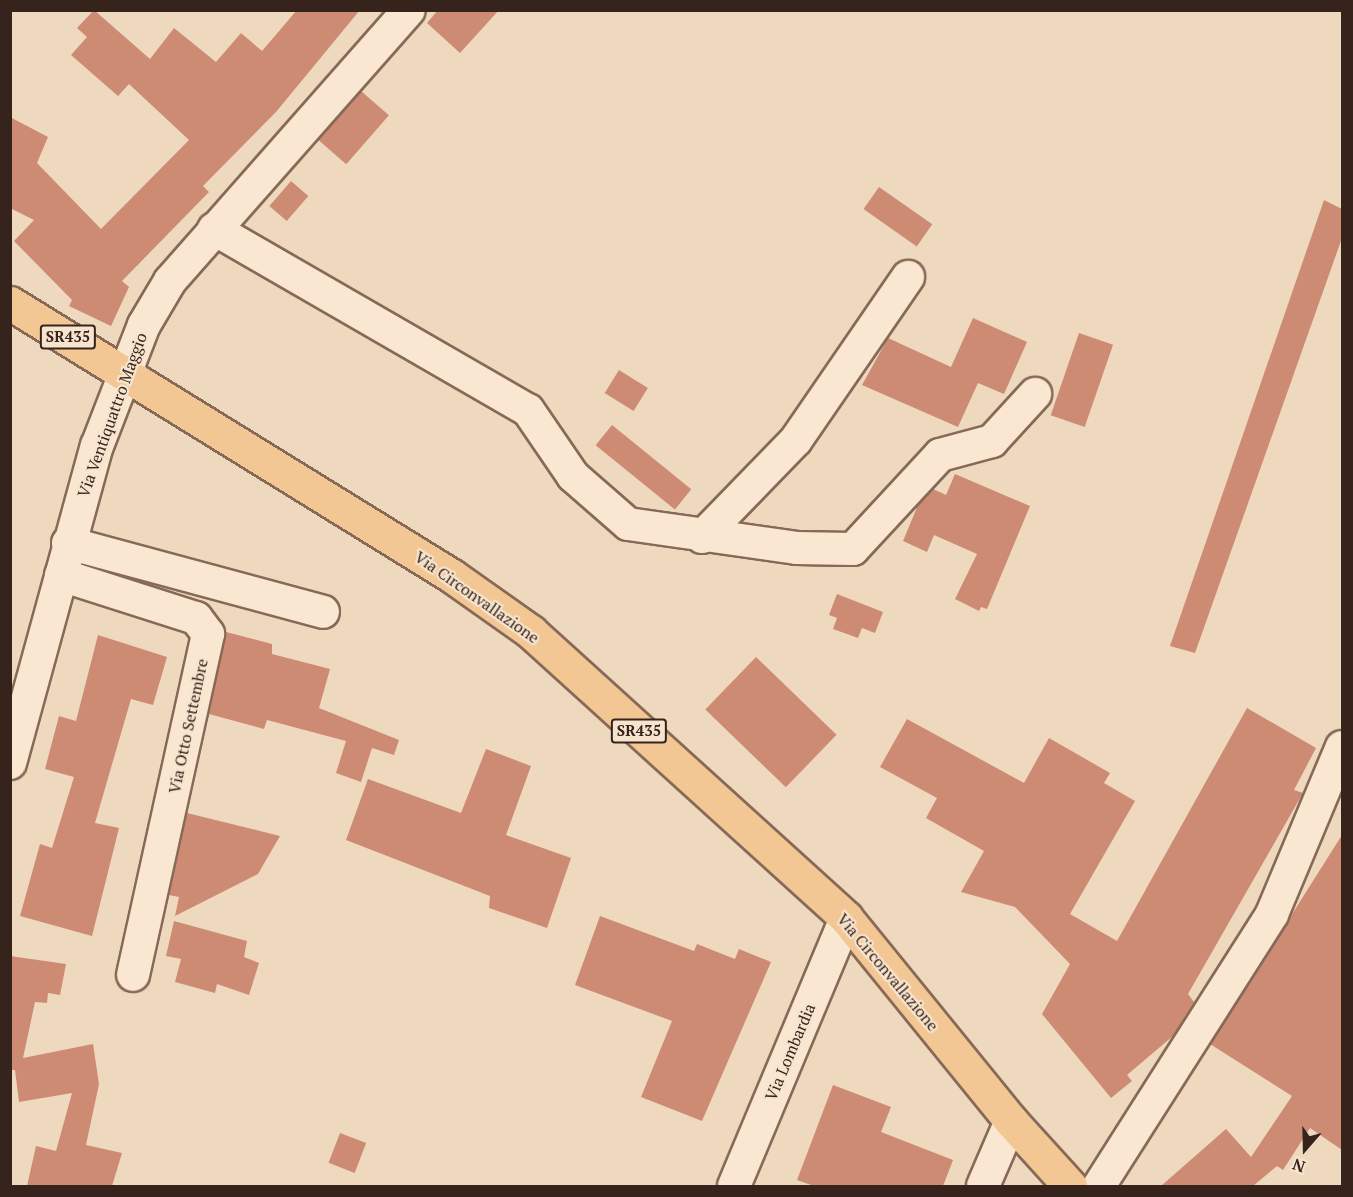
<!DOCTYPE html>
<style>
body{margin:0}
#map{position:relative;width:1353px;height:1197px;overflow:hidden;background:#eed9be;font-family:"PT Serif",serif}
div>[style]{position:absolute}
.building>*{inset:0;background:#cd8b73;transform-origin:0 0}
.roads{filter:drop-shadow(2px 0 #876957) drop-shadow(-2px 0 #876957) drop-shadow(0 2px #876957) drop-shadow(0 -2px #876957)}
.minor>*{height:32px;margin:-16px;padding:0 16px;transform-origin:16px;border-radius:16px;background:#f9e7d1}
.major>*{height:33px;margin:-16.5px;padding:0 16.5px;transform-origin:16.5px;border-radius:16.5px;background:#f3c794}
span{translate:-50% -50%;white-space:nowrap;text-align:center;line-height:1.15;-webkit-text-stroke:4.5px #f6e4ce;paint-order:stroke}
.shield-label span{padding:2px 4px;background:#f6e4ce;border:2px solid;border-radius:4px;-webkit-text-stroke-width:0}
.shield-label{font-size:15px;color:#36241c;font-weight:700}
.street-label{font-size:16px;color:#36241c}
.frame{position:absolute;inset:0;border:12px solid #36241c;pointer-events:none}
.north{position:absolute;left:1275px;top:1119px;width:60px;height:60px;-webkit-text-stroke:4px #f6e4ce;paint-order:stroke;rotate:200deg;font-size:16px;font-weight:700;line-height:24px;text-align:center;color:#36241c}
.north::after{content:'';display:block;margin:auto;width:21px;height:27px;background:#36241c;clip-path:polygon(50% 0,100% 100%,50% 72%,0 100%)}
</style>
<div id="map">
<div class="building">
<i style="clip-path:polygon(94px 10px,150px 59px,174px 28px,216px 62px,241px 33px,262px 51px,297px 10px,360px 10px,276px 112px,203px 186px,209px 192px,122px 281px,129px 287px,111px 326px,69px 306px,72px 300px,14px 241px,34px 220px,10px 208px,10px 117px,48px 137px,37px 163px,101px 229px,189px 140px,129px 84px,118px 96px,71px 55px,87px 37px,77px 28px)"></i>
<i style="clip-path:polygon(438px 10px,499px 10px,460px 53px,427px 23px)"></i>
<i style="left:361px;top:91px;width:37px;height:65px;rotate:41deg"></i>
<i style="left:291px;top:181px;width:23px;height:33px;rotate:41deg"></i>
<i style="left:879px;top:187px;width:65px;height:27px;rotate:35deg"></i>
<i style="clip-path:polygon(1324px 200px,1342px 209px,1342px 238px,1195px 653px,1170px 646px)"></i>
<i style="clip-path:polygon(973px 318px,1027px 342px,1004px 394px,978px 383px,958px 427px,862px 385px,888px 338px,951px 367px)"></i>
<i style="left:1079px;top:333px;width:36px;height:87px;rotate:19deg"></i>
<i style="left:619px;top:370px;width:34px;height:27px;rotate:32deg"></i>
<i style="left:612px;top:425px;width:102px;height:26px;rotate:39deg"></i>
<i style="clip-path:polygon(955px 474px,1030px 506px,987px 609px,981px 607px,979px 611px,955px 599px,977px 554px,934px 535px,927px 552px,903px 541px,918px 505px,933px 489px,946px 495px)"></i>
<i style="clip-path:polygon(837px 594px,883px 612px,875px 633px,862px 628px,858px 638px,833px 629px,837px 618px,829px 615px)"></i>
<i style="clip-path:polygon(226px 632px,272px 644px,272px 654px,330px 669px,319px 708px,399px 740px,394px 755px,372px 748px,361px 782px,336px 773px,346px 741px,267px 720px,264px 729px,209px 714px)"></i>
<i style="clip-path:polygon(98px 635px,167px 657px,153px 705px,131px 699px,95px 823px,119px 828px,92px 936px,20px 916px,40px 844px,52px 848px,74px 777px,45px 769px,59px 716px,76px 721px)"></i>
<i style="left:756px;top:657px;width:112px;height:73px;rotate:44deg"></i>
<i style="clip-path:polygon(1247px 708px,1316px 748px,1294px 790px,1303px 793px,1188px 994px,1194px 1002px,1173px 1036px,1127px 1075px,1132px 1081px,1111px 1098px,1042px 1014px,1070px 964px,1015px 907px,961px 892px,984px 851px,926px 818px,937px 798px,880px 767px,907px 719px,1024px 783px,1049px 738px,1110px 773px,1104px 783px,1135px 801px,1070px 914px,1117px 941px)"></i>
<i style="clip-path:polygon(486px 749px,531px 766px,506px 835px,571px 858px,547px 928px,489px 908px,490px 896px,346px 840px,368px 779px,461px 813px)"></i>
<i style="clip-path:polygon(187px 813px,280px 836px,258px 874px,175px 916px,179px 897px,169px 895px)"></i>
<i style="clip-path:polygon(1342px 835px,1342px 1150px,1310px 1128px,1283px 1170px,1277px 1166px,1253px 1186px,1161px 1186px,1226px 1129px,1251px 1157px,1292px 1096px,1210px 1044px)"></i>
<i style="clip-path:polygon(600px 916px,694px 951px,697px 944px,735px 959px,739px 949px,771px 962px,702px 1121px,641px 1097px,672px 1021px,575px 985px)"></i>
<i style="clip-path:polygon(174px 921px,247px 941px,244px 957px,259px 963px,249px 995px,217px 984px,215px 993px,175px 982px,181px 959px,166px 956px)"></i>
<i style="clip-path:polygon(10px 956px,66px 964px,60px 995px,48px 993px,47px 1003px,35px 1002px,23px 1058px,93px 1044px,99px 1084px,86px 1145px,122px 1153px,112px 1186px,27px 1186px,36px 1146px,56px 1151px,72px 1093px,19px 1102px,15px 1070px,10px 1070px)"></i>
<i style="clip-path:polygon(833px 1085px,891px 1107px,881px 1132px,953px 1160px,943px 1186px,814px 1186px,797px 1180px)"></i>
<i style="left:340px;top:1133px;width:28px;height:32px;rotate:21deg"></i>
</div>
<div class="roads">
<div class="minor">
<i style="left:214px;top:229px;width:362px;rotate:30deg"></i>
<i style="left:528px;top:410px;width:80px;rotate:55.7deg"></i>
<i style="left:573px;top:476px;width:73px;rotate:41.1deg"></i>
<i style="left:628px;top:524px;width:170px;rotate:8.1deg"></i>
<i style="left:796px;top:548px;width:57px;rotate:1deg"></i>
<i style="left:853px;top:549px;width:128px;rotate:-47.2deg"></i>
<i style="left:940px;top:455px;width:54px;rotate:-15.1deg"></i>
<i style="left:992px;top:441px;width:64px;rotate:-47.5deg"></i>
<i style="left:702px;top:537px;width:135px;rotate:-45.9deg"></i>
<i style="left:796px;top:440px;width:198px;rotate:-55.5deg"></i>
<i style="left:68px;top:543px;width:264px;rotate:15.1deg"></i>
<i style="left:61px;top:575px;width:142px;rotate:17.7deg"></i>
<i style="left:196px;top:618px;width:20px;rotate:53deg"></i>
<i style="left:208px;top:634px;width:349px;rotate:102.4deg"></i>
<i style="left:10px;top:763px;width:329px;rotate:-74.7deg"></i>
<i style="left:97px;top:446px;width:130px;rotate:-68.8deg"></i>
<i style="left:144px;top:325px;width:51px;rotate:-59.4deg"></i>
<i style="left:170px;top:281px;width:361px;rotate:-48.6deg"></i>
<i style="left:734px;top:1186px;width:290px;rotate:-67.3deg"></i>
<i style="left:983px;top:1186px;width:71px;rotate:-66.7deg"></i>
<i style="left:1099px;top:1186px;width:322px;rotate:-57.5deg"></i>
<i style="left:1272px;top:914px;width:181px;rotate:-67.3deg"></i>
</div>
<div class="major">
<i style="left:10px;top:303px;width:520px;rotate:31.7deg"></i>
<i style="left:452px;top:576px;width:97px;rotate:35.3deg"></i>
<i style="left:531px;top:632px;width:425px;rotate:42.2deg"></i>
<i style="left:846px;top:918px;width:262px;rotate:50.9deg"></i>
<i style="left:1011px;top:1121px;width:88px;rotate:47.8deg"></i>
</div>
</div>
<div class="shield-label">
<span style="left:68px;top:337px">SR435</span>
<span style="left:639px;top:731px">SR435</span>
</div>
<div class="street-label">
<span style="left:112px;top:415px;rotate:-70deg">Via Ventiquattro Maggio</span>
<span style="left:477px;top:597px;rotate:35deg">Via Circonvallazione</span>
<span style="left:188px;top:726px;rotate:-78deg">Via Otto Settembre</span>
<span style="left:888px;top:972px;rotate:50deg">Via Circonvallazione</span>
<span style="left:790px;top:1052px;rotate:-67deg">Via Lombardia</span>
</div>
<div class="frame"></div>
<div class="north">N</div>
</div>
